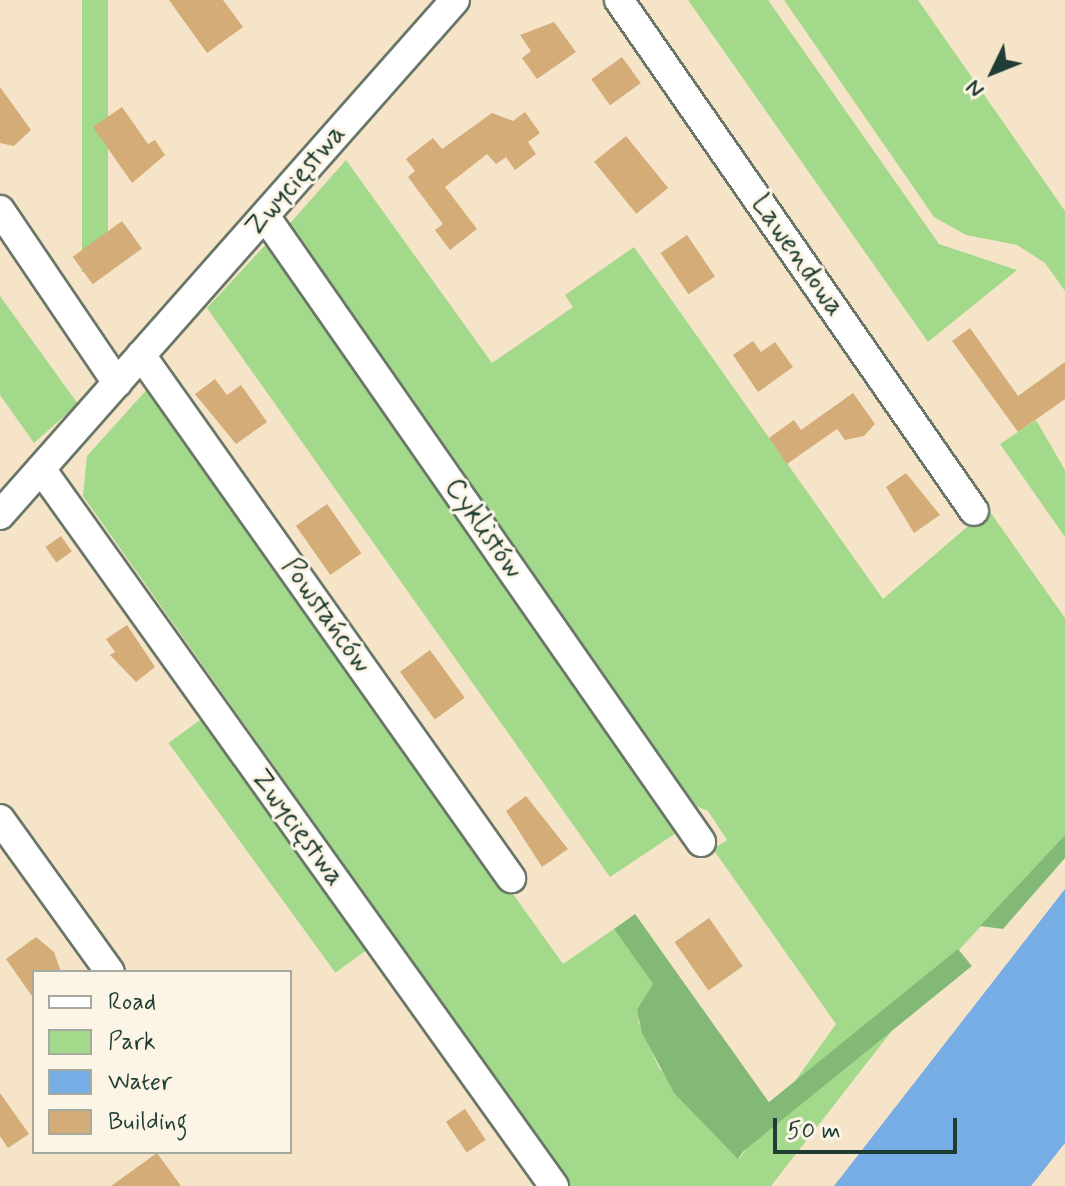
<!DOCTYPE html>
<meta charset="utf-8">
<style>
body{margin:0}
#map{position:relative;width:1065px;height:1186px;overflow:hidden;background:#f6e4c9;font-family:Mynerve,sans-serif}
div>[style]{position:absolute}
.green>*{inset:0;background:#a3d98b;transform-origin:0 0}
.forest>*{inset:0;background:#82b977;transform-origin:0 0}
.water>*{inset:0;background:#76ade5}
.building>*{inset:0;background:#d3ac78;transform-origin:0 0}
.roads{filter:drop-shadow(2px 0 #6a7768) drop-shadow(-2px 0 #6a7768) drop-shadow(0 2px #6a7768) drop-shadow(0 -2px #6a7768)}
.street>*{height:28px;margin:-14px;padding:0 14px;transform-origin:14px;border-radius:14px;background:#fff}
span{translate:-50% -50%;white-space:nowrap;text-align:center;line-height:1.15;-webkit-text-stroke:6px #fcf5e5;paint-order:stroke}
.street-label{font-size:28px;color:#1f3d34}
.legend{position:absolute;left:32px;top:970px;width:260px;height:184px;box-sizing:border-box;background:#fcf5e5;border:2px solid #a4ab9e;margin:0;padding:10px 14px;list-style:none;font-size:24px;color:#1f3d34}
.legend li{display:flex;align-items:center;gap:16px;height:40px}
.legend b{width:40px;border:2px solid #a4ab9e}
.north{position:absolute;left:953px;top:32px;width:80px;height:80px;-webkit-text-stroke:6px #fcf5e5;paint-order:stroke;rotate:227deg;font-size:22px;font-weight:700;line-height:32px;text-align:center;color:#1f3d34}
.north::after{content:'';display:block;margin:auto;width:28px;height:36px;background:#1f3d34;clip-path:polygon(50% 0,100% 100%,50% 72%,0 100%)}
.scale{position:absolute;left:773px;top:1118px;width:184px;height:36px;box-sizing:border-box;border:4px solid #1f3d34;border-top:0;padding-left:10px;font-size:24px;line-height:28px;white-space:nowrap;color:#1f3d34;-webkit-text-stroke:6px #fcf5e5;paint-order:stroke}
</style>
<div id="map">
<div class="green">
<i style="left:82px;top:0;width:26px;height:272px"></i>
<i style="clip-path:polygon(688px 0,768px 0,939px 244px,1017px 270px,928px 342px)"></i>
<i style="clip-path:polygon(784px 0,918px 0,1065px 211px,1065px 291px,1045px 263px,1017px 245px,966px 235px,934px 217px)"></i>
<i style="clip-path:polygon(346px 160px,492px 363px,573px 307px,565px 295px,634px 247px,883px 599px,988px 509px,1065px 618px,1065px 835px,933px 978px,771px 1186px,571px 1186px,83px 496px,87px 456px,150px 386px,563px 964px,614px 929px,653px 984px,638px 1021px,659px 1068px,739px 1159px,836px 1024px,713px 849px,727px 840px,708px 811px,696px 806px,285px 229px)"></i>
<i style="clip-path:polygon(269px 241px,679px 822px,676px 833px,610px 877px,207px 308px)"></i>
<i style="clip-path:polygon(0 296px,78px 404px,34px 443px,0 395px)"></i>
<i style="clip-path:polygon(1036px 420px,1065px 470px,1065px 537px,1000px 444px)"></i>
<i style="left:200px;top:720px;width:284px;height:39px;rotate:54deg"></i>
</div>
<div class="forest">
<i style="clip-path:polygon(1065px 835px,1065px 858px,1003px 929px,980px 926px)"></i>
<i style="clip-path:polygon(635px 914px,773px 1108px,738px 1159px,674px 1093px,642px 1033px,637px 1010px,653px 984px,614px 929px)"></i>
<i style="left:958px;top:949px;width:22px;height:302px;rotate:51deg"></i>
</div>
<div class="water">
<i style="clip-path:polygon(1065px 889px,1065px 1143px,1031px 1186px,834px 1186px)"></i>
</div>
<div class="building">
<i style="clip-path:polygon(169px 0,223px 0,243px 27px,207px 53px)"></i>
<i style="clip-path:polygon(554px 22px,576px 52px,537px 79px,522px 58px,531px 51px,520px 35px)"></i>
<i style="left:622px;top:57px;width:32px;height:38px;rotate:54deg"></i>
<i style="clip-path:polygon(0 87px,31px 130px,14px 146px,0 143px)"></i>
<i style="clip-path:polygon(122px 107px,148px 144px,155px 140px,165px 155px,132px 183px,93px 127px)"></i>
<i style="clip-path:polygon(525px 112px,540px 133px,528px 142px,536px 154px,515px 170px,506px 157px,496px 164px,487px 154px,445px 187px,477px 229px,450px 250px,435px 230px,443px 224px,408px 177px,415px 171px,406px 159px,433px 138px,442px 149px,492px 113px,513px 121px)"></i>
<i style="left:626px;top:136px;width:67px;height:41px;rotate:51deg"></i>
<i style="left:122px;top:221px;width:34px;height:61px;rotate:54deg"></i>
<i style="left:687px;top:235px;width:50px;height:32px;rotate:56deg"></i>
<i style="clip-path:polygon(970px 328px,1018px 396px,1065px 362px,1065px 399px,1018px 432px,952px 341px)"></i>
<i style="clip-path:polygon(753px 341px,761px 352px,775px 342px,793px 367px,758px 392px,733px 355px)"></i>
<i style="clip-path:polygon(215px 379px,227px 395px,241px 385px,267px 422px,236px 444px,195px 394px)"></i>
<i style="clip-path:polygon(853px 393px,875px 424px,864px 436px,845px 440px,837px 429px,787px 464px,769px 438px,794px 420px,801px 430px)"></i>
<i style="clip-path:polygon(906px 473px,940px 515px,914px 533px,886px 487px)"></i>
<i style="left:327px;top:504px;width:60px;height:38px;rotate:55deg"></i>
<i style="left:61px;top:536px;width:19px;height:19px;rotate:55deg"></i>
<i style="clip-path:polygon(127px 625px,155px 667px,136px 682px,110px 655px,115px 652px,106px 639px)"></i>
<i style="left:430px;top:650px;width:59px;height:37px;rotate:54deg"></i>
<i style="clip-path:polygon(526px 796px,568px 849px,542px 867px,506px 811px)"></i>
<i style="left:709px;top:918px;width:59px;height:42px;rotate:55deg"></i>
<i style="clip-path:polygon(36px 937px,54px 952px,61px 972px,34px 972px,34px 999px,6px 959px)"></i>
<i style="clip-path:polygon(0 1093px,29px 1134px,8px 1148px,0 1136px)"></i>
<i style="left:465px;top:1109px;width:37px;height:23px;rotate:56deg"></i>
<i style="clip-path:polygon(157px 1153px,181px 1186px,111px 1186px)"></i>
</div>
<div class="roads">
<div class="street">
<i style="left:619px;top:0;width:622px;rotate:55.21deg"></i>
<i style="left:0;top:210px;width:209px;rotate:55.9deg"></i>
<i style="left:265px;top:216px;width:763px;rotate:55.14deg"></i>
<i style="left:141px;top:355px;width:641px;rotate:54.72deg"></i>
<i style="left:41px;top:469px;width:882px;rotate:54.42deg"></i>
<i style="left:0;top:515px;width:687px;rotate:-48.54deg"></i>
<i style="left:0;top:819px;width:188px;rotate:54.3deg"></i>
</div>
</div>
<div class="street-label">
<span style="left:296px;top:181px;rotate:-49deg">Zwycięstwa</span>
<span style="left:797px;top:256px;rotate:55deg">Lawendowa</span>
<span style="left:483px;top:529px;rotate:55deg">Cyklistów</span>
<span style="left:326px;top:616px;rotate:55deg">Powstańców</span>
<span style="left:297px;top:828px;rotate:54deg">Zwycięstwa</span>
</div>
<ul class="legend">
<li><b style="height:10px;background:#fff"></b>Road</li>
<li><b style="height:22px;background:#a3d98b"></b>Park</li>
<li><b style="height:22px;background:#76ade5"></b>Water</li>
<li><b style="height:22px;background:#d3ac78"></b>Building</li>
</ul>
<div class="north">N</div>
<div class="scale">50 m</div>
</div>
